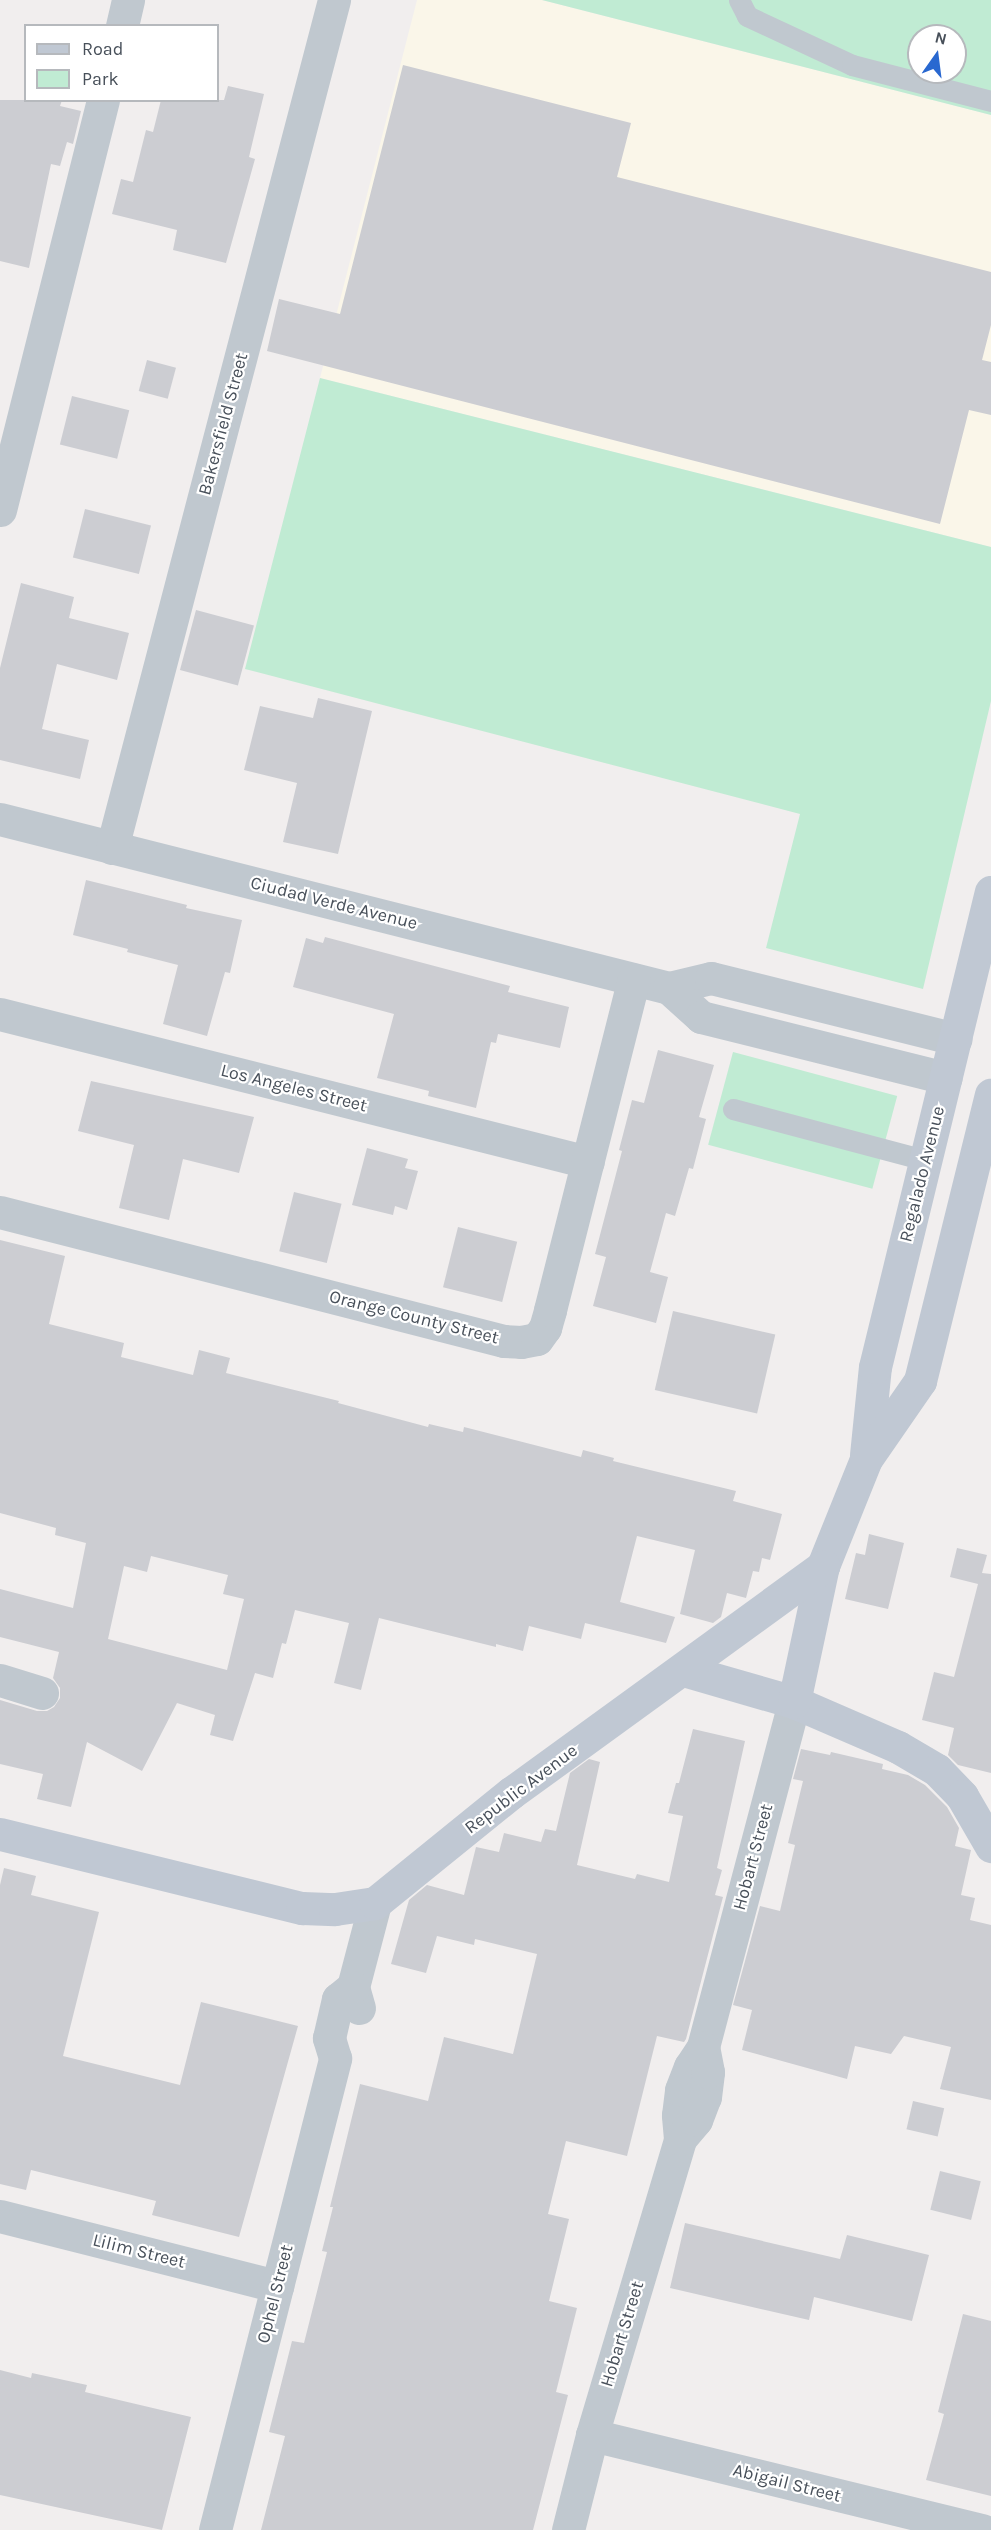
<!DOCTYPE html>
<style>
body{margin:0}
#map{position:relative;width:991px;height:2530px;overflow:hidden;background:#f1eeee;font-family:Karla,sans-serif}
div>[style]{position:absolute}
.commercial>*{inset:0;background:#faf6e9}
.green>*{inset:0;background:#c0ebd3;transform-origin:0 0}
.building>*{inset:0;background:#cccdd2;transform-origin:0 0}
.service>*{height:21px;margin:-10.5px;padding:0 10.5px;transform-origin:10.5px;border-radius:10.5px;background:#c0c8cf}
.minor>*{height:33px;margin:-16.5px;padding:0 16.5px;transform-origin:16.5px;border-radius:16.5px;background:#c0c8cf}
.secondary>*{height:33px;margin:-16.5px;padding:0 16.5px;transform-origin:16.5px;border-radius:16.5px;background:#c0c8d3}
span{translate:-50% -50%;white-space:nowrap;text-align:center;line-height:1.15;-webkit-text-stroke:4.5px #fff;paint-order:stroke}
.street-label{font-size:18px;color:#48505a}
.legend{position:absolute;left:24px;top:24px;width:195px;height:78px;box-sizing:border-box;background:#fff;border:2px solid #b6b9bd;margin:0;padding:8px 10px;list-style:none;font-size:18px;color:#48505a}
.legend li{display:flex;align-items:center;gap:12px;height:30px}
.legend b{width:30px;border:2px solid #b6b9bd}
.north{position:absolute;left:907px;top:24px;width:60px;height:60px;box-sizing:border-box;background:#fff;border:2px solid #b6b9bd;border-radius:50%;rotate:14deg;font-size:16px;font-weight:700;line-height:24px;text-align:center;color:#48505a}
.north::after{content:'';display:block;margin:auto;width:21px;height:27px;background:#2968d0;clip-path:polygon(50% 0,100% 100%,50% 72%,0 100%)}
</style>
<div id="map">
<div class="commercial">
<i style="clip-path:polygon(417px 0,542px 0,991px 115px,991px 547px,320px 378px)"></i>
</div>
<div class="green">
<i style="clip-path:polygon(evenodd,542px 0,991px 0,991px 115px,734px 49px,542px 0,919px 36px,955px 36px,955px 72px,919px 72px,919px 36px)"></i>
<i style="clip-path:polygon(320px 378px,991px 547px,991px 701px,923px 989px,766px 948px,800px 814px,245px 669px)"></i>
<i style="left:733px;top:1052px;width:170px;height:96px;rotate:15deg"></i>
</div>
<div class="building">
<i style="clip-path:polygon(403px 65px,631px 123px,617px 177px,991px 272px,991px 325px,982px 360px,991px 362px,991px 415px,969px 410px,940px 524px,267px 351px,279px 299px,340px 314px)"></i>
<i style="clip-path:polygon(228px 86px,264px 94px,249px 157px,255px 159px,226px 263px,173px 250px,177px 230px,112px 214px,121px 179px,133px 182px,146px 130px,153px 132px,161px 100px,224px 100px)"></i>
<i style="clip-path:polygon(0 100px,62px 100px,60px 106px,81px 111px,73px 144px,67px 142px,60px 166px,51px 164px,29px 268px,0 261px)"></i>
<i style="left:147px;top:360px;width:30px;height:32px;rotate:15deg"></i>
<i style="left:72px;top:396px;width:59px;height:50px;rotate:14deg"></i>
<i style="left:85px;top:509px;width:68px;height:50px;rotate:14deg"></i>
<i style="clip-path:polygon(21px 583px,74px 597px,69px 618px,129px 633px,117px 680px,57px 664px,42px 729px,89px 740px,80px 779px,0 760px,0 668px)"></i>
<i style="left:196px;top:610px;width:60px;height:62px;rotate:15deg"></i>
<i style="clip-path:polygon(318px 698px,372px 711px,338px 854px,283px 842px,297px 783px,244px 770px,260px 706px,313px 718px)"></i>
<i style="clip-path:polygon(86px 880px,187px 905px,186px 908px,242px 920px,230px 973px,225px 972px,207px 1036px,163px 1024px,178px 965px,127px 952px,128px 949px,73px 935px)"></i>
<i style="clip-path:polygon(325px 937px,510px 986px,508px 992px,569px 1007px,560px 1048px,498px 1034px,496px 1043px,491px 1042px,476px 1108px,428px 1096px,429px 1091px,377px 1078px,394px 1014px,293px 987px,306px 938px,323px 943px)"></i>
<i style="clip-path:polygon(658px 1050px,714px 1065px,699px 1117px,706px 1119px,693px 1169px,689px 1168px,675px 1216px,666px 1213px,650px 1272px,668px 1277px,656px 1323px,593px 1306px,606px 1257px,595px 1254px,622px 1151px,619px 1150px,632px 1100px,644px 1103px)"></i>
<i style="clip-path:polygon(91px 1081px,254px 1117px,239px 1173px,183px 1159px,169px 1220px,119px 1208px,134px 1145px,78px 1131px)"></i>
<i style="clip-path:polygon(367px 1148px,408px 1159px,405px 1168px,418px 1171px,407px 1210px,395px 1206px,393px 1215px,352px 1205px)"></i>
<i style="left:294px;top:1192px;width:49px;height:61px;rotate:14deg"></i>
<i style="left:458px;top:1227px;width:61px;height:62px;rotate:14deg"></i>
<i style="clip-path:polygon(evenodd,0 1240px,65px 1256px,49px 1324px,124px 1343px,121px 1357px,193px 1375px,199px 1350px,230px 1358px,226px 1373px,339px 1401px,338px 1403px,428px 1427px,429px 1424px,463px 1432px,464px 1427px,581px 1457px,583px 1450px,614px 1458px,613px 1461px,736px 1491px,733px 1501px,782px 1514px,770px 1560px,762px 1558px,759px 1572px,753px 1571px,746px 1598px,727px 1593px,721px 1617px,713px 1623px,680px 1614px,695px 1550px,637px 1536px,620px 1602px,675px 1617px,666px 1643px,585px 1623px,581px 1639px,529px 1626px,523px 1651px,496px 1644px,496px 1647px,379px 1618px,361px 1690px,334px 1683px,349px 1623px,295px 1610px,286px 1644px,282px 1643px,273px 1678px,255px 1673px,233px 1741px,210px 1735px,215px 1715px,177px 1703px,142px 1771px,87px 1742px,71px 1807px,37px 1799px,43px 1774px,0 1764px,0 1700px,37px 1711px,47px 1711px,54px 1707px,60px 1698px,60px 1688px,53px 1678px,59px 1652px,0 1637px,0 1589px,73px 1608px,86px 1543px,55px 1535px,56px 1528px,0 1513px,0 1240px,151px 1556px,228px 1575px,223px 1594px,244px 1599px,227px 1670px,108px 1639px,124px 1566px,147px 1572px,151px 1556px)"></i>
<i style="left:673px;top:1311px;width:105px;height:81px;rotate:13deg"></i>
<i style="clip-path:polygon(869px 1534px,904px 1543px,888px 1609px,845px 1599px,856px 1553px,865px 1555px)"></i>
<i style="clip-path:polygon(957px 1548px,987px 1555px,982px 1573px,991px 1574px,991px 1773px,958px 1765px,948px 1755px,954px 1728px,922px 1720px,934px 1672px,954px 1677px,978px 1584px,950px 1577px)"></i>
<i style="clip-path:polygon(693px 1729px,745px 1741px,717px 1868px,722px 1870px,715px 1895px,723px 1897px,686px 2039px,684px 2042px,657px 2036px,627px 2156px,566px 2141px,548px 2214px,569px 2219px,549px 2301px,577px 2308px,556px 2392px,568px 2395px,533px 2530px,261px 2530px,285px 2436px,269px 2432px,292px 2341px,304px 2343px,327px 2252px,322px 2251px,333px 2207px,330px 2207px,360px 2084px,428px 2101px,444px 2037px,513px 2054px,537px 1954px,475px 1939px,474px 1945px,437px 1936px,426px 1973px,391px 1964px,409px 1900px,427px 1885px,464px 1895px,476px 1847px,499px 1852px,504px 1833px,541px 1842px,545px 1829px,556px 1831px,570px 1773px,589px 1759px,600px 1762px,577px 1865px,635px 1879px,637px 1874px,669px 1882px,683px 1816px,668px 1813px,676px 1783px,679px 1783px)"></i>
<i style="clip-path:polygon(801px 1749px,830px 1755px,831px 1752px,883px 1764px,882px 1769px,908px 1775px,925px 1785px,947px 1807px,959px 1828px,955px 1846px,971px 1850px,961px 1895px,975px 1898px,970px 1920px,991px 1925px,991px 2100px,940px 2089px,951px 2047px,904px 2036px,891px 2054px,855px 2046px,847px 2079px,742px 2050px,752px 2010px,733px 2005px,760px 1906px,780px 1911px,795px 1845px,788px 1843px,803px 1781px,793px 1779px)"></i>
<i style="clip-path:polygon(4px 1868px,36px 1876px,31px 1895px,99px 1912px,63px 2056px,180px 2085px,201px 2002px,298px 2026px,239px 2237px,152px 2215px,156px 2201px,31px 2170px,26px 2190px,0 2184px,0 1885px)"></i>
<i style="left:913px;top:2101px;width:32px;height:29px;rotate:13deg"></i>
<i style="left:940px;top:2171px;width:42px;height:40px;rotate:14deg"></i>
<i style="clip-path:polygon(685px 2223px,840px 2259px,847px 2235px,929px 2255px,912px 2321px,814px 2297px,809px 2320px,670px 2288px)"></i>
<i style="clip-path:polygon(963px 2314px,991px 2321px,991px 2496px,926px 2480px,944px 2414px,938px 2412px)"></i>
<i style="clip-path:polygon(0 2370px,31px 2378px,32px 2373px,87px 2385px,85px 2392px,191px 2417px,162px 2530px,0 2495px)"></i>
</div>
<div class="service">
<i style="left:739px;top:0;width:18px;rotate:63deg"></i>
<i style="left:747px;top:16px;width:116px;rotate:25deg"></i>
<i style="left:852px;top:65px;width:144px;rotate:14.5deg"></i>
<i style="left:733px;top:1109px;width:199px;rotate:14.9deg"></i>
</div>
<div class="minor">
<i style="left:122px;top:26px;width:27px;rotate:-77deg"></i>
<i style="left:0;top:510px;width:423px;rotate:-75.9deg"></i>
<i style="left:0;top:819px;width:690px;rotate:14.18deg"></i>
<i style="left:669px;top:988px;width:43px;rotate:-13.4deg"></i>
<i style="left:711px;top:978px;width:252px;rotate:14deg"></i>
<i style="left:112px;top:848px;width:877px;rotate:-75.33deg"></i>
<i style="left:669px;top:988px;width:43px;rotate:42.2deg"></i>
<i style="left:701px;top:1017px;width:252px;rotate:14deg"></i>
<i style="left:0;top:1014px;width:606px;rotate:14.13deg"></i>
<i style="left:0;top:1212px;width:520px;rotate:14.36deg"></i>
<i style="left:504px;top:1341px;width:17px;rotate:3deg"></i>
<i style="left:521px;top:1342px;width:16px;rotate:-11deg"></i>
<i style="left:537px;top:1339px;width:14px;rotate:-54deg"></i>
<i style="left:545px;top:1328px;width:19px;rotate:-74deg"></i>
<i style="left:550px;top:1310px;width:341px;rotate:-75.8deg"></i>
<i style="left:0;top:1680px;width:44px;rotate:17.2deg"></i>
<i style="left:359px;top:2008px;width:22px;rotate:-106deg"></i>
<i style="left:353px;top:1987px;width:87px;rotate:-75.3deg"></i>
<i style="left:680px;top:2139px;width:24px;rotate:-95deg"></i>
<i style="left:678px;top:2115px;width:25px;rotate:-83deg"></i>
<i style="left:681px;top:2090px;width:25px;rotate:-69deg"></i>
<i style="left:690px;top:2067px;width:24px;rotate:-57deg"></i>
<i style="left:703px;top:2047px;width:357px;rotate:-75.2deg"></i>
<i style="left:0;top:2216px;width:286px;rotate:14.2deg"></i>
<i style="left:592px;top:2435px;width:402px;rotate:13.7deg"></i>
<i style="left:215px;top:2530px;width:487px;rotate:-75.7deg"></i>
<i style="left:335px;top:2058px;width:21px;rotate:-107deg"></i>
<i style="left:329px;top:2038px;width:40px;rotate:-77deg"></i>
<i style="left:338px;top:1999px;width:19px;rotate:-39deg"></i>
<i style="left:568px;top:2530px;width:98px;rotate:-75.8deg"></i>
<i style="left:592px;top:2435px;width:309px;rotate:-73.4deg"></i>
<i style="left:680px;top:2139px;width:25px;rotate:-50deg"></i>
<i style="left:696px;top:2120px;width:25px;rotate:-69deg"></i>
<i style="left:705px;top:2097px;width:25px;rotate:-83deg"></i>
<i style="left:708px;top:2072px;width:25px;rotate:-101deg"></i>
</div>
<div class="secondary">
<i style="left:866px;top:1455px;width:88px;rotate:-84.2deg"></i>
<i style="left:875px;top:1367px;width:489px;rotate:-76.3deg"></i>
<i style="left:683px;top:1670px;width:116px;rotate:16.1deg"></i>
<i style="left:794px;top:1702px;width:113px;rotate:23.4deg"></i>
<i style="left:898px;top:1747px;width:45px;rotate:30.5deg"></i>
<i style="left:937px;top:1770px;width:36px;rotate:46deg"></i>
<i style="left:962px;top:1796px;width:58px;rotate:59.9deg"></i>
<i style="left:794px;top:1702px;width:139px;rotate:-78deg"></i>
<i style="left:823px;top:1566px;width:115px;rotate:-68.1deg"></i>
<i style="left:866px;top:1459px;width:95px;rotate:-55.3deg"></i>
<i style="left:920px;top:1381px;width:295px;rotate:-76.1deg"></i>
<i style="left:0;top:1834px;width:311px;rotate:13.8deg"></i>
<i style="left:302px;top:1908px;width:33px;rotate:2deg"></i>
<i style="left:335px;top:1909px;width:40px;rotate:-8.5deg"></i>
<i style="left:375px;top:1903px;width:175px;rotate:-39deg"></i>
<i style="left:511px;top:1793px;width:386px;rotate:-36deg"></i>
</div>
<div class="street-label">
<span style="left:223px;top:424px;rotate:-75deg">Bakersfield Street</span>
<span style="left:334px;top:903px;rotate:14deg">Ciudad Verde Avenue</span>
<span style="left:294px;top:1088px;rotate:14deg">Los Angeles Street</span>
<span style="left:922px;top:1174px;rotate:-76deg">Regalado Avenue</span>
<span style="left:414px;top:1317px;rotate:14deg">Orange County Street</span>
<span style="left:521px;top:1789px;rotate:-37deg">Republic Avenue</span>
<span style="left:753px;top:1857px;rotate:-75deg">Hobart Street</span>
<span style="left:139px;top:2251px;rotate:14deg">Lilim Street</span>
<span style="left:275px;top:2294px;rotate:-76deg">Ophel Street</span>
<span style="left:622px;top:2334px;rotate:-73deg">Hobart Street</span>
<span style="left:787px;top:2483px;rotate:14deg">Abigail Street</span>
</div>
<ul class="legend">
<li><b style="height:8px;background:#c0c8d3"></b>Road</li>
<li><b style="height:16px;background:#c0ebd3"></b>Park</li>
</ul>
<div class="north">N</div>
</div>
